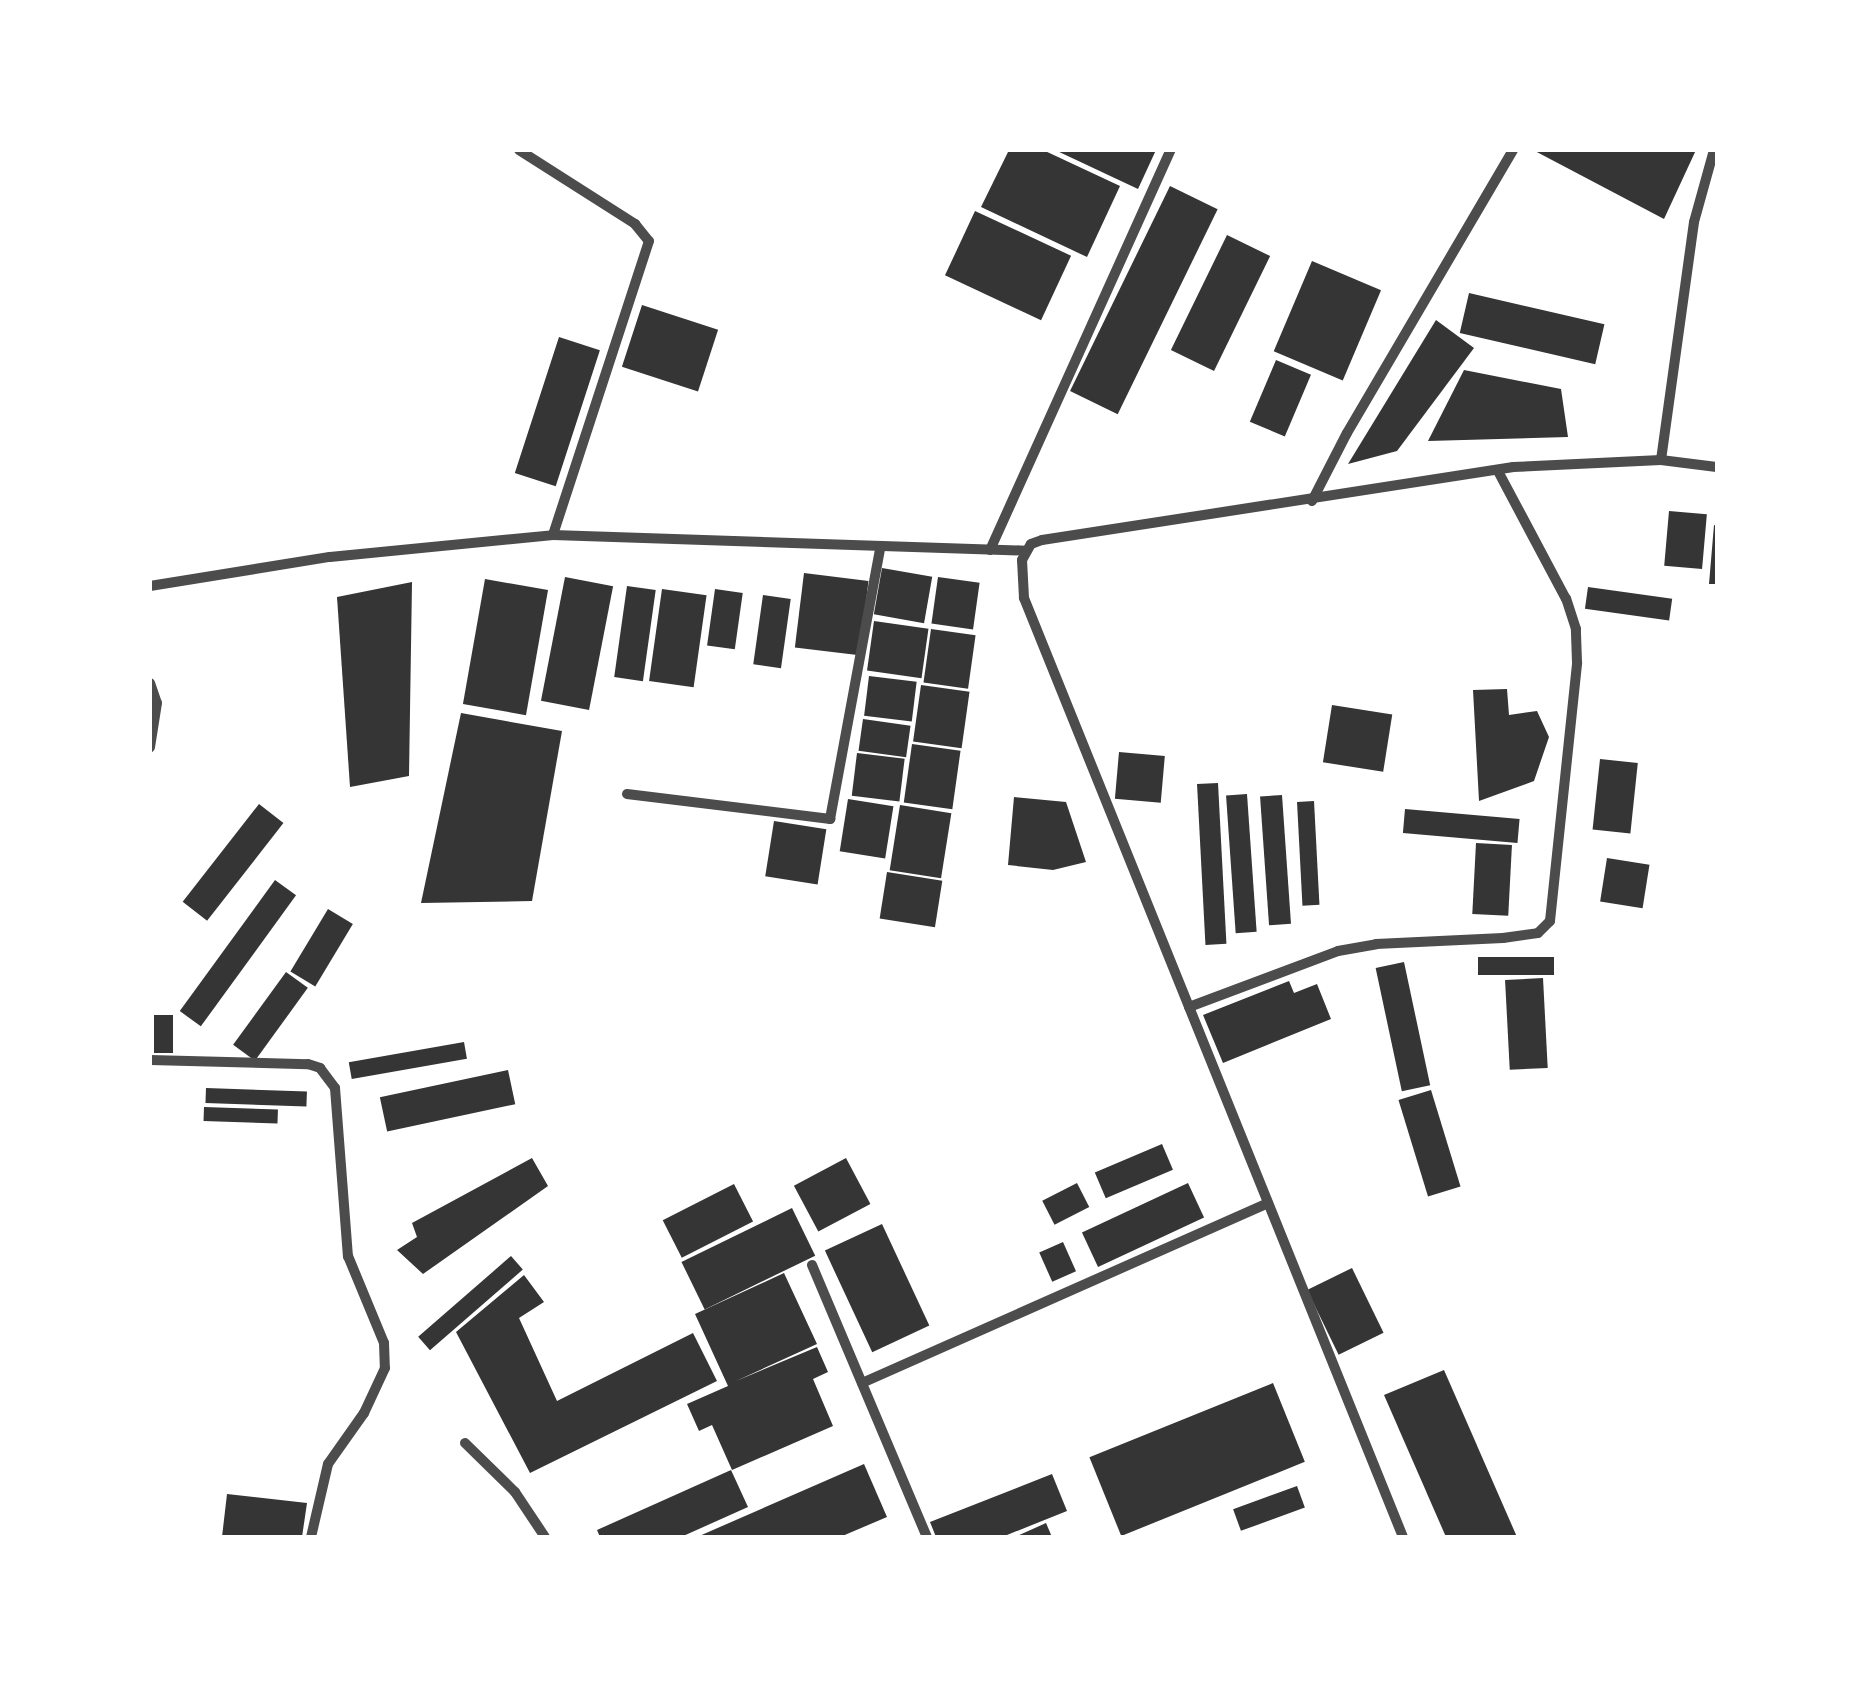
<!DOCTYPE html>
<html>
<head>
<meta charset="utf-8">
<style>
	body { margin:0 }
	#map { position:relative; width:1867px; height:1687px; overflow:hidden; background:#fff; font-family:Arial,sans-serif }
	div>[style] { position:absolute }
	[style*='--x'] { left:calc(var(--x)*1px); top:calc(var(--y)*1px); width:calc(var(--w)*1px); rotate:calc(var(--a)*1deg) }
	.building>* { inset:0; background:#353535; transform-origin:0 0 }
	.minor>* { height:10px; margin:-5px; padding:0 5px; transform-origin:5px; border-radius:5px; background:#4c4c4c }
	span { translate:-50% -50%; white-space:nowrap; text-align:center; line-height:1.15; -webkit-text-stroke:9px #fff; paint-order:stroke }
	.frame { position:absolute; inset:0; border:152px solid #fff; pointer-events:none }
</style>
</head>
<body>
<div id="map">
	<div class="building">
		<div style="clip-path:polygon(1009px 150px,1043px 150px,1120px 186px,1087px 257px,981px 207px)"></div>
		<div style="clip-path:polygon(1055px 150px,1156px 150px,1138px 189px)"></div>
		<div style="clip-path:polygon(1533px 150px,1696px 150px,1664px 219px)"></div>
		<div style="left:1170px;top:186px;width:53px;height:228px;rotate:26deg"></div>
		<div style="left:975px;top:211px;width:106px;height:71px;rotate:25deg"></div>
		<div style="left:1227px;top:235px;width:48px;height:128px;rotate:26deg"></div>
		<div style="left:1312px;top:261px;width:75px;height:98px;rotate:23deg"></div>
		<div style="left:1469px;top:293px;width:139px;height:41px;rotate:13deg"></div>
		<div style="left:642px;top:305px;width:80px;height:65px;rotate:18deg"></div>
		<div style="clip-path:polygon(1436px 320px,1474px 348px,1397px 451px,1348px 464px)"></div>
		<div style="left:559px;top:337px;width:43px;height:143px;rotate:18deg"></div>
		<div style="left:1276px;top:360px;width:38px;height:67px;rotate:23deg"></div>
		<div style="clip-path:polygon(1464px 370px,1561px 389px,1568px 437px,1428px 441px)"></div>
		<div style="left:1669px;top:511px;width:38px;height:55px;rotate:5deg"></div>
		<div style="clip-path:polygon(1714px 525px,1717px 526px,1717px 584px,1709px 584px)"></div>
		<div style="left:882px;top:568px;width:51px;height:47px;rotate:10deg"></div>
		<div style="left:804px;top:573px;width:65px;height:75px;rotate:7deg"></div>
		<div style="left:565px;top:577px;width:49px;height:126px;rotate:11deg"></div>
		<div style="left:938px;top:577px;width:42px;height:47px;rotate:8deg"></div>
		<div style="left:485px;top:579px;width:64px;height:127px;rotate:10deg"></div>
		<div style="clip-path:polygon(412px 582px,409px 776px,350px 787px,337px 597px)"></div>
		<div style="left:627px;top:586px;width:29px;height:92px;rotate:8deg"></div>
		<div style="left:1588px;top:587px;width:85px;height:22px;rotate:8deg"></div>
		<div style="left:662px;top:589px;width:45px;height:93px;rotate:8deg"></div>
		<div style="left:715px;top:589px;width:28px;height:57px;rotate:8deg"></div>
		<div style="left:763px;top:595px;width:28px;height:70px;rotate:8deg"></div>
		<div style="left:874px;top:621px;width:55px;height:50px;rotate:8deg"></div>
		<div style="left:931px;top:629px;width:45px;height:54px;rotate:8deg"></div>
		<div style="left:869px;top:676px;width:48px;height:40px;rotate:7deg"></div>
		<div style="left:921px;top:685px;width:49px;height:57px;rotate:8deg"></div>
		<div style="clip-path:polygon(1507px 689px,1509px 715px,1537px 711px,1549px 737px,1534px 781px,1479px 801px,1473px 690px)"></div>
		<div style="left:1332px;top:705px;width:61px;height:58px;rotate:9deg"></div>
		<div style="clip-path:polygon(461px 713px,562px 731px,532px 901px,421px 903px)"></div>
		<div style="left:863px;top:719px;width:48px;height:32px;rotate:8deg"></div>
		<div style="left:912px;top:744px;width:49px;height:59px;rotate:8deg"></div>
		<div style="left:1119px;top:752px;width:46px;height:47px;rotate:5deg"></div>
		<div style="left:857px;top:753px;width:48px;height:43px;rotate:7deg"></div>
		<div style="left:1600px;top:759px;width:38px;height:71px;rotate:6deg"></div>
		<div style="left:1218px;top:783px;width:161px;height:21px;rotate:87deg"></div>
		<div style="left:1247px;top:794px;width:138px;height:21px;rotate:86deg"></div>
		<div style="left:1282px;top:795px;width:129px;height:22px;rotate:86deg"></div>
		<div style="clip-path:polygon(1014px 797px,1066px 802px,1086px 862px,1053px 870px,1008px 865px)"></div>
		<div style="left:848px;top:799px;width:46px;height:53px;rotate:9deg"></div>
		<div style="left:1314px;top:801px;width:104px;height:17px;rotate:87deg"></div>
		<div style="left:259px;top:804px;width:31px;height:124px;rotate:38deg"></div>
		<div style="left:900px;top:805px;width:52px;height:66px;rotate:9deg"></div>
		<div style="left:1405px;top:809px;width:115px;height:24px;rotate:5deg"></div>
		<div style="left:774px;top:821px;width:53px;height:56px;rotate:9deg"></div>
		<div style="left:1476px;top:843px;width:36px;height:71px;rotate:3deg"></div>
		<div style="left:1607px;top:858px;width:43px;height:44px;rotate:9deg"></div>
		<div style="left:887px;top:872px;width:56px;height:47px;rotate:9deg"></div>
		<div style="left:275px;top:880px;width:26px;height:162px;rotate:36deg"></div>
		<div style="left:328px;top:909px;width:29px;height:73px;rotate:31deg"></div>
		<div style="left:1554px;top:957px;width:18px;height:76px;rotate:90deg"></div>
		<div style="left:1404px;top:962px;width:126px;height:29px;rotate:78deg"></div>
		<div style="left:286px;top:972px;width:27px;height:90px;rotate:36deg"></div>
		<div style="left:1543px;top:978px;width:90px;height:38px;rotate:87deg"></div>
		<div style="clip-path:polygon(1289px 981px,1294px 993px,1317px 984px,1331px 1019px,1223px 1063px,1203px 1015px)"></div>
		<div style="left:154px;top:1015px;width:19px;height:38px"></div>
		<div style="left:464px;top:1042px;width:17px;height:117px;rotate:80deg"></div>
		<div style="left:508px;top:1070px;width:35px;height:131px;rotate:78deg"></div>
		<div style="left:206px;top:1088px;width:101px;height:15px;rotate:2deg"></div>
		<div style="left:1431px;top:1090px;width:101px;height:34px;rotate:73deg"></div>
		<div style="left:204px;top:1107px;width:74px;height:14px;rotate:2deg"></div>
		<div style="left:1162px;top:1144px;width:28px;height:73px;rotate:67deg"></div>
		<div style="clip-path:polygon(532px 1158px,548px 1186px,423px 1274px,397px 1250px,417px 1237px,412px 1223px)"></div>
		<div style="left:846px;top:1158px;width:52px;height:59px;rotate:62deg"></div>
		<div style="left:1077px;top:1183px;width:27px;height:39px;rotate:63deg"></div>
		<div style="left:1188px;top:1183px;width:38px;height:117px;rotate:65deg"></div>
		<div style="left:734px;top:1184px;width:42px;height:80px;rotate:63deg"></div>
		<div style="left:792px;top:1208px;width:53px;height:123px;rotate:64deg"></div>
		<div style="left:882px;top:1224px;width:112px;height:63px;rotate:65deg"></div>
		<div style="left:1063px;top:1242px;width:32px;height:26px;rotate:66deg"></div>
		<div style="left:511px;top:1256px;width:18px;height:123px;rotate:49deg"></div>
		<div style="left:1352px;top:1268px;width:72px;height:50px;rotate:64deg"></div>
		<div style="clip-path:polygon(784px 1273px,817px 1344px,736px 1381px,817px 1347px,828px 1372px,813px 1379px,833px 1426px,732px 1470px,712px 1425px,699px 1431px,687px 1404px,728px 1386px,695px 1314px)"></div>
		<div style="clip-path:polygon(524px 1275px,544px 1302px,519px 1318px,557px 1401px,693px 1333px,717px 1381px,530px 1473px,456px 1332px)"></div>
		<div style="clip-path:polygon(1444px 1370px,1517px 1537px,1446px 1537px,1384px 1395px)"></div>
		<div style="left:1273px;top:1383px;width:85px;height:198px;rotate:68deg"></div>
		<div style="clip-path:polygon(864px 1464px,887px 1517px,840px 1537px,697px 1537px)"></div>
		<div style="clip-path:polygon(731px 1470px,748px 1507px,681px 1537px,600px 1537px,597px 1530px)"></div>
		<div style="clip-path:polygon(1052px 1474px,1067px 1511px,1002px 1537px,936px 1537px,930px 1522px)"></div>
		<div style="left:1297px;top:1486px;width:23px;height:68px;rotate:70deg"></div>
		<div style="clip-path:polygon(227px 1494px,307px 1503px,302px 1537px,222px 1537px)"></div>
		<div style="clip-path:polygon(1046px 1523px,1052px 1537px,1015px 1537px)"></div>
	</div>
	<div class="minor">
		<div style="--x:519;--y:150;--w:138;--a:32.5"></div>
		<div style="--x:635;--y:224;--w:22;--a:51"></div>
		<div style="--x:649;--y:241;--w:309;--a:108.1"></div>
		<div style="--x:1661;--y:460;--w:240;--a:-82.1"></div>
		<div style="--x:1694;--y:222;--w:75;--a:-74.5"></div>
		<div style="--x:1312;--y:501;--w:76;--a:-62.8"></div>
		<div style="--x:1347;--y:433;--w:328;--a:-59.6"></div>
		<div style="--x:990;--y:550;--w:439;--a:-65.7"></div>
		<div style="--x:150;--y:586;--w:182;--a:-9.2"></div>
		<div style="--x:330;--y:557;--w:224;--a:-5.6"></div>
		<div style="--x:553;--y:535;--w:473;--a:1.9"></div>
		<div style="--x:150;--y:683;--w:21;--a:71"></div>
		<div style="--x:157;--y:703;--w:45;--a:99"></div>
		<div style="--x:627;--y:794;--w:205;--a:7"></div>
		<div style="--x:830;--y:819;--w:275;--a:-79.5"></div>
		<div style="--x:1189;--y:1007;--w:159;--a:-20.6"></div>
		<div style="--x:1338;--y:951;--w:39;--a:-10"></div>
		<div style="--x:1376;--y:944;--w:127;--a:-2.7"></div>
		<div style="--x:1503;--y:938;--w:35;--a:-8"></div>
		<div style="--x:1538;--y:933;--w:17;--a:-45"></div>
		<div style="--x:1550;--y:921;--w:260;--a:-84"></div>
		<div style="--x:1577;--y:662;--w:33;--a:-92"></div>
		<div style="--x:1576;--y:629;--w:32;--a:-108"></div>
		<div style="--x:1566;--y:599;--w:145;--a:-118"></div>
		<div style="--x:150;--y:1060;--w:158;--a:1.5"></div>
		<div style="--x:308;--y:1064;--w:13;--a:18"></div>
		<div style="--x:320;--y:1068;--w:25;--a:53"></div>
		<div style="--x:335;--y:1088;--w:169;--a:85.6"></div>
		<div style="--x:348;--y:1256;--w:94;--a:67.5"></div>
		<div style="--x:384;--y:1343;--w:25;--a:88"></div>
		<div style="--x:385;--y:1368;--w:50;--a:115"></div>
		<div style="--x:364;--y:1413;--w:62;--a:125.2"></div>
		<div style="--x:328;--y:1464;--w:75;--a:103.1"></div>
		<div style="--x:812;--y:1265;--w:295;--a:67.1"></div>
		<div style="--x:862;--y:1383;--w:444;--a:-23.9"></div>
		<div style="--x:465;--y:1443;--w:70;--a:44.4"></div>
		<div style="--x:515;--y:1492;--w:54;--a:56.3"></div>
		<div style="--x:1403;--y:1537;--w:1013;--a:-111.98"></div>
		<div style="--x:1024;--y:598;--w:38;--a:-93"></div>
		<div style="--x:1022;--y:560;--w:18;--a:-61"></div>
		<div style="--x:1031;--y:544;--w:12;--a:-20"></div>
		<div style="--x:1042;--y:540;--w:477;--a:-8.8"></div>
		<div style="--x:1513;--y:467;--w:148;--a:-2.7"></div>
		<div style="--x:1661;--y:460;--w:56;--a:7.1"></div>
	</div>
	<div class="frame"></div>
</div>
</body>
</html>
